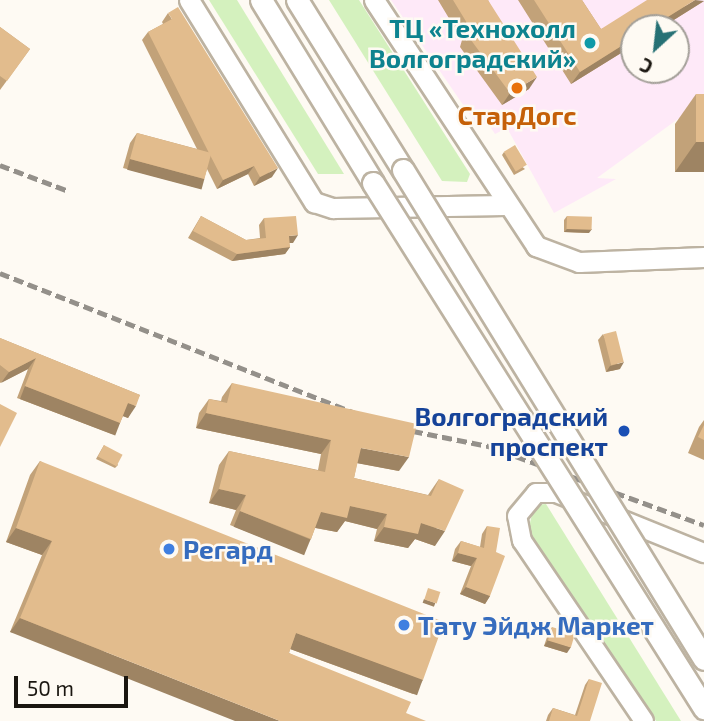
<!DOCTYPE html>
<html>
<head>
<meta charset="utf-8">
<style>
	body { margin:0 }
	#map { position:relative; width:704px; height:721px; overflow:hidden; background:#fefaf3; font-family:"Exo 2",sans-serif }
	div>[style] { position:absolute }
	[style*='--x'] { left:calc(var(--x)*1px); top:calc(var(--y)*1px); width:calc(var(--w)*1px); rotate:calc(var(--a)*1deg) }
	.commercial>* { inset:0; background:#fee9f8 }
	.green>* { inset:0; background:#d4f1be }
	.roads { filter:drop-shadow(2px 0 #bdb3a2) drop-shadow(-2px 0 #bdb3a2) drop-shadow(0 2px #bdb3a2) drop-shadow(0 -2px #bdb3a2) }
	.tertiary>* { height:18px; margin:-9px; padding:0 9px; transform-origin:9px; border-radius:9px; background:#fff }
	.secondary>* { height:19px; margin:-9.5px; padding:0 9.5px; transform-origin:9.5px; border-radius:9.5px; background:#fff }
	.primary>* { height:21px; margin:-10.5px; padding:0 10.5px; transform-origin:10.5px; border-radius:10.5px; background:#fff }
	.rail>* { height:4.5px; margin-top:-2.25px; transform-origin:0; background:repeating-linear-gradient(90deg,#94908a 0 10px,transparent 0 15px) }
	.bridges { filter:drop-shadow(2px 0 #bdb3a2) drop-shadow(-2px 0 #bdb3a2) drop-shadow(0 2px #bdb3a2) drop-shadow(0 -2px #bdb3a2) }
	.primary-bridge>* { height:21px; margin:-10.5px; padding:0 10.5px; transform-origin:10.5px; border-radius:10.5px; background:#fff }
	.wall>* { inset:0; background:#c2a279 }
	.shaded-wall>* { inset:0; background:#9e8463; transform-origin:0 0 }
	.building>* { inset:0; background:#e2bc8d; transform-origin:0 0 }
	.dots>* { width:19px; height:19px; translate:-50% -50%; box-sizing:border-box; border:4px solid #fefaf3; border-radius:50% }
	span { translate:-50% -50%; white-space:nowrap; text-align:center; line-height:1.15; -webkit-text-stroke:5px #fefaf3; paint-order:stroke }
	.culture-label { font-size:26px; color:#0d838f; font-weight:700 }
	.right { translate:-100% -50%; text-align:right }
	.food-label { font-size:26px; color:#c56008; font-weight:700 }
	.transit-label { font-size:26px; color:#164399; font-weight:700 }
	.shop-label { font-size:26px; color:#366cbe; font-weight:700 }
	.left { translate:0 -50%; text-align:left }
	.north { position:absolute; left:620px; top:14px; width:70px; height:70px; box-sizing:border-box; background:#fefaf3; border:2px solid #a39f98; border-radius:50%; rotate:207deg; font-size:19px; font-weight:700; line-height:28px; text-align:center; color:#1a1610 }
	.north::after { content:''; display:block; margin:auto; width:24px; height:32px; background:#267175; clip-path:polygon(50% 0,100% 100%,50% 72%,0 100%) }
	.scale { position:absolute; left:14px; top:676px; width:114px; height:32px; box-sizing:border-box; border:4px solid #1a1610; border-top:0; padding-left:9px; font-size:21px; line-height:24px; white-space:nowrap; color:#1a1610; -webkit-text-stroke:5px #fefaf3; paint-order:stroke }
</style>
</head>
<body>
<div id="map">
	<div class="commercial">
		<div style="clip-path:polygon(evenodd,391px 0,704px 0,704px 100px,597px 178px,616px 179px,554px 213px,507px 128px,495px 134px,487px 122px,479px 128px,391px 0,634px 28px,676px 28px,676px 70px,634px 70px,634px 28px)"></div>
	</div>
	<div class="green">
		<div style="clip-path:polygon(209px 0,237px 0,344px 174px,318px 174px)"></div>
		<div style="clip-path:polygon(329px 0,359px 0,470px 174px,467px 182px,442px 181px)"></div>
		<div style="clip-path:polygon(546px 504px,681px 721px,656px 721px,528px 532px,534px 505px)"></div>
	</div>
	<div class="roads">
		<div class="tertiary">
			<div style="--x:644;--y:721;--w:217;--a:-124.1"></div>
			<div style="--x:522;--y:541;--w:25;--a:-101"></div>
			<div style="--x:517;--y:516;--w:30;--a:-50"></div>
			<div style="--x:536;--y:493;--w:20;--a:0"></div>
			<div style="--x:556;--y:493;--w:160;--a:22.1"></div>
		</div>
		<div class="secondary">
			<div style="--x:189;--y:0;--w:238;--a:58.3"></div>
			<div style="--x:314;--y:202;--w:20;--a:18"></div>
			<div style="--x:333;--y:208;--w:172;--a:-1"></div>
			<div style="--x:374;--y:0;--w:295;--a:56.6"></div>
			<div style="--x:536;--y:246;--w:46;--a:20.4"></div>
			<div style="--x:579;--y:262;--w:125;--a:-2.3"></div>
		</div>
		<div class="primary">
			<div style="--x:261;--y:0;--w:215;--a:58.5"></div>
			<div style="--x:297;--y:0;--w:200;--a:58.1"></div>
		</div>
	</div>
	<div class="rail">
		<div style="--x:0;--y:165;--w:71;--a:20.7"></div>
		<div style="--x:0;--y:273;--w:382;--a:21.5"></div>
		<div style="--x:398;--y:428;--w:92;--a:11.3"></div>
		<div style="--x:488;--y:446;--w:230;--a:20.1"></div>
	</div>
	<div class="bridges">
		<div class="primary-bridge">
			<div style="--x:403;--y:170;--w:574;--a:58.39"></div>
			<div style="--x:373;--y:183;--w:621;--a:57.77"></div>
		</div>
	</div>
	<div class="wall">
		<div style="clip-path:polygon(438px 0,488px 0,529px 89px,502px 105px,460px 47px,462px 40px)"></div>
		<div style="clip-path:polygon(518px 0,582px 0,601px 29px,704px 1px,661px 28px,634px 28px,634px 45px,571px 84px)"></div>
		<div style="clip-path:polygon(168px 13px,272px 177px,254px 186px,248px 174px,217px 189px,207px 169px,204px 179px,198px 188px,123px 168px,130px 143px,137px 133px,197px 149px,142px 40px,148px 32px,163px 24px,162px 22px)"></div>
		<div style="clip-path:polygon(0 27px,30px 49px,0 90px)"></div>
		<div style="clip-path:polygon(696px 94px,704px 172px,675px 172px,675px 124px)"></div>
		<div style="clip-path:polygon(504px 152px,525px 169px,514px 175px,502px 155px)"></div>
		<div style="clip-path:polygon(201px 216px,246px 240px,260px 238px,259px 225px,264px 218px,293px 243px,289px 243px,290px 247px,285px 254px,232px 261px,188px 238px)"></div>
		<div style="clip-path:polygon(567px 216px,589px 233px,564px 232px,564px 220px)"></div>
		<div style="clip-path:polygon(603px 334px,620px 369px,606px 372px,598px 340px)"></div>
		<div style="clip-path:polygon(0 338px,140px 395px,128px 418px,123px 416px,120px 423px,112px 434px,17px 398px,28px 369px,0 383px)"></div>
		<div style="clip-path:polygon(232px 383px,399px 471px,357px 463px,354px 478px,428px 495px,439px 479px,435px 546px,415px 539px,408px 548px,374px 541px,377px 529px,345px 521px,337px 532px,315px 528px,311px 539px,301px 553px,230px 525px,236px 510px,209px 503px,219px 465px,229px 451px,318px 470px,321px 454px,196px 428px,199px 413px,209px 399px,221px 401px,222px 397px)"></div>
		<div style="clip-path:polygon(704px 420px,704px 460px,688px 453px,699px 427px)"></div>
		<div style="clip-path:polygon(104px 445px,118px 465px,115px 468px,96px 459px)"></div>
		<div style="clip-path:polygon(40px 461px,423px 680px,413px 694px,290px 649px,289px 653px,406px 713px,10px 632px,42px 555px,6px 542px,30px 475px)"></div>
		<div style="clip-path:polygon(487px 526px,490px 596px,485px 604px,460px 594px,471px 566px,452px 561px,455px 549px,461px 541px,480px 547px,482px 534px)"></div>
		<div style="clip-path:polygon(552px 627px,567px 653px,544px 646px,548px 634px)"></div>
		<div style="clip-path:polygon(589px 679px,590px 721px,546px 721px,548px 715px,553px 708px,575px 715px,585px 685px)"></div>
	</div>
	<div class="shaded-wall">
		<div style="clip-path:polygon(695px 0,704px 1px,661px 28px,650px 28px)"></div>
		<div style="clip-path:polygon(634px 38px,634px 45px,571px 84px,580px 72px)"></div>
		<div style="clip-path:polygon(537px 77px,529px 89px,502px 105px,510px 93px)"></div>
		<div style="clip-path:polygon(696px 142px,704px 142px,704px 172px,675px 172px)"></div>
		<div style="left:130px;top:159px;width:77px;height:11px;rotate:15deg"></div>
		<div style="clip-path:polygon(254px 166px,248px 174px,217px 189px,223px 180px)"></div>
		<div style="clip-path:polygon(278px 168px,272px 177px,254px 186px,260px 177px)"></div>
		<div style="clip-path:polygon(567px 229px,592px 229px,589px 233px,564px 232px)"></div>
		<div style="clip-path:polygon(298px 235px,293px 243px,284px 243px,289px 236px)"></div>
		<div style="clip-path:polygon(290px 247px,285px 254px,232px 261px,237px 254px)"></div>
		<div style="clip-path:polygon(36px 358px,28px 369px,1px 383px,9px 372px)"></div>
		<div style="clip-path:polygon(624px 362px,620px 369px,606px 372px,610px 366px)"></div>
		<div style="left:25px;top:386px;width:102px;height:14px;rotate:21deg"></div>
		<div style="clip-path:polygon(128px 403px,136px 406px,128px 418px,120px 415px)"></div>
		<div style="clip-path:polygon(206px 413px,331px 440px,321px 454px,196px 428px)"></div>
		<div style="clip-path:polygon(361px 448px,409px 457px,399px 471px,351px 462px)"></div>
		<div style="clip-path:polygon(219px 489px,246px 495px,236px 510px,209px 503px)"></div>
		<div style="clip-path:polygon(350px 506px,387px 514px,377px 529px,345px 521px,337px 532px,311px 527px,321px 512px)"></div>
		<div style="left:240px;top:511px;width:76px;height:17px;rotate:22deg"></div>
		<div style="clip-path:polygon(421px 523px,445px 531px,435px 546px,415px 539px,408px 548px,374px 541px,384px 527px)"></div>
		<div style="clip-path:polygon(16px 528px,52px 541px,42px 555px,6px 542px)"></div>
		<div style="clip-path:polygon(458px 553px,477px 558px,471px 566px,452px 561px)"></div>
		<div style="clip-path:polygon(466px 587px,490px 596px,485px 604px,460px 594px)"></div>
		<div style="left:424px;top:599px;width:12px;height:4px;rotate:20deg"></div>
		<div style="clip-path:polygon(20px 618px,280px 721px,235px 721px,10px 632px)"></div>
		<div style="left:296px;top:633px;width:135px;height:17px;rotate:20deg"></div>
		<div style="clip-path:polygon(548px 640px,571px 647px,567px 653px,544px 646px)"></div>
	</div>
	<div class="building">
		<div style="clip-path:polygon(453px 0,488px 0,537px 77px,510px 93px,468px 36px,470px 28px)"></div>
		<div style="clip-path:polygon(534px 0,582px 0,601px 29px,647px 0,695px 0,650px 28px,634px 28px,634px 38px,580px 72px)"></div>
		<div style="clip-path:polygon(178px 7px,278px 168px,260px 177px,254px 166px,223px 180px,210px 155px,211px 153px,209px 153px,148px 32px,172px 19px,168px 13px)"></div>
		<div style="clip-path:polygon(0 27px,30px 49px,7px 81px,0 76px)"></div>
		<div style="left:696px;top:94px;width:8px;height:48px"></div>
		<div style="left:137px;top:133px;width:77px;height:27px;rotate:15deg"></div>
		<div style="left:515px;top:145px;width:23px;height:13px;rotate:59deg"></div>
		<div style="clip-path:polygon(201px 216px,246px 240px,266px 238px,264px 218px,296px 216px,298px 235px,289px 236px,290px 247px,237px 254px,193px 231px)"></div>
		<div style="left:567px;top:216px;width:25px;height:13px;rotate:2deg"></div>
		<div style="left:616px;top:331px;width:32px;height:13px;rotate:76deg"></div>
		<div style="clip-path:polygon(0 338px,140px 395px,136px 406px,128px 403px,120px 423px,25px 386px,36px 358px,9px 372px,0 365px)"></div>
		<div style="clip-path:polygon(232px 383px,417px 424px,409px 457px,361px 448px,354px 478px,431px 496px,439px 479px,464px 490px,445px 531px,421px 523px,418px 534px,384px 527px,387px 514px,350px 506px,347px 518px,321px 512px,311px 539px,240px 511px,246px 495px,219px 489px,229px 451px,325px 472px,331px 440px,206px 413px,209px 399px,227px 403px)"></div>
		<div style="clip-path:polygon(0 404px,17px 413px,0 447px)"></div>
		<div style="clip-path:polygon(704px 425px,704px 440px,698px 437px)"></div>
		<div style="left:104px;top:445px;width:21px;height:13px;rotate:28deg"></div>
		<div style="clip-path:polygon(40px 461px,444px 622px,423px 680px,296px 633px,289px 653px,411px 702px,406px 713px,426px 721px,280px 721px,20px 618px,52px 541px,16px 528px)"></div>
		<div style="clip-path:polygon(487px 526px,500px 528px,496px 552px,505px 556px,490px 596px,466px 587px,477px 558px,458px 553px,461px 541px,484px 548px)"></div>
		<div style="left:428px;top:588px;width:13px;height:12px;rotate:18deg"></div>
		<div style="left:552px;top:627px;width:24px;height:14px;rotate:17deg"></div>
		<div style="clip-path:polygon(589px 679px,602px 683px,590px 721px,549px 721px,553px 708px,577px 716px)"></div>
	</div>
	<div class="dots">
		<div style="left:590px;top:43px;background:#0f9aa8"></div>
		<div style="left:517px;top:88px;background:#e8710a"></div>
		<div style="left:624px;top:431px;background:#1a4fb4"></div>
		<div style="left:169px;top:549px;background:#3f7fe0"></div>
		<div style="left:404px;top:625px;background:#3f7fe0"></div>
	</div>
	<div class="culture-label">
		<span class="right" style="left:576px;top:43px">ТЦ «Технохолл<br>Волгоградский»</span>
	</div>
	<div class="food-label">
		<span style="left:517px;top:115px">СтарДогс</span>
	</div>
	<div class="transit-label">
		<span class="right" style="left:608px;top:431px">Волгоградский<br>проспект</span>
	</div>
	<div class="shop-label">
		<span class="left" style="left:183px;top:549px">Регард</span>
		<span class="left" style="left:418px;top:625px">Тату Эйдж Маркет</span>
	</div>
	<div class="north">С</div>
	<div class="scale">50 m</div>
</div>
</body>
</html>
